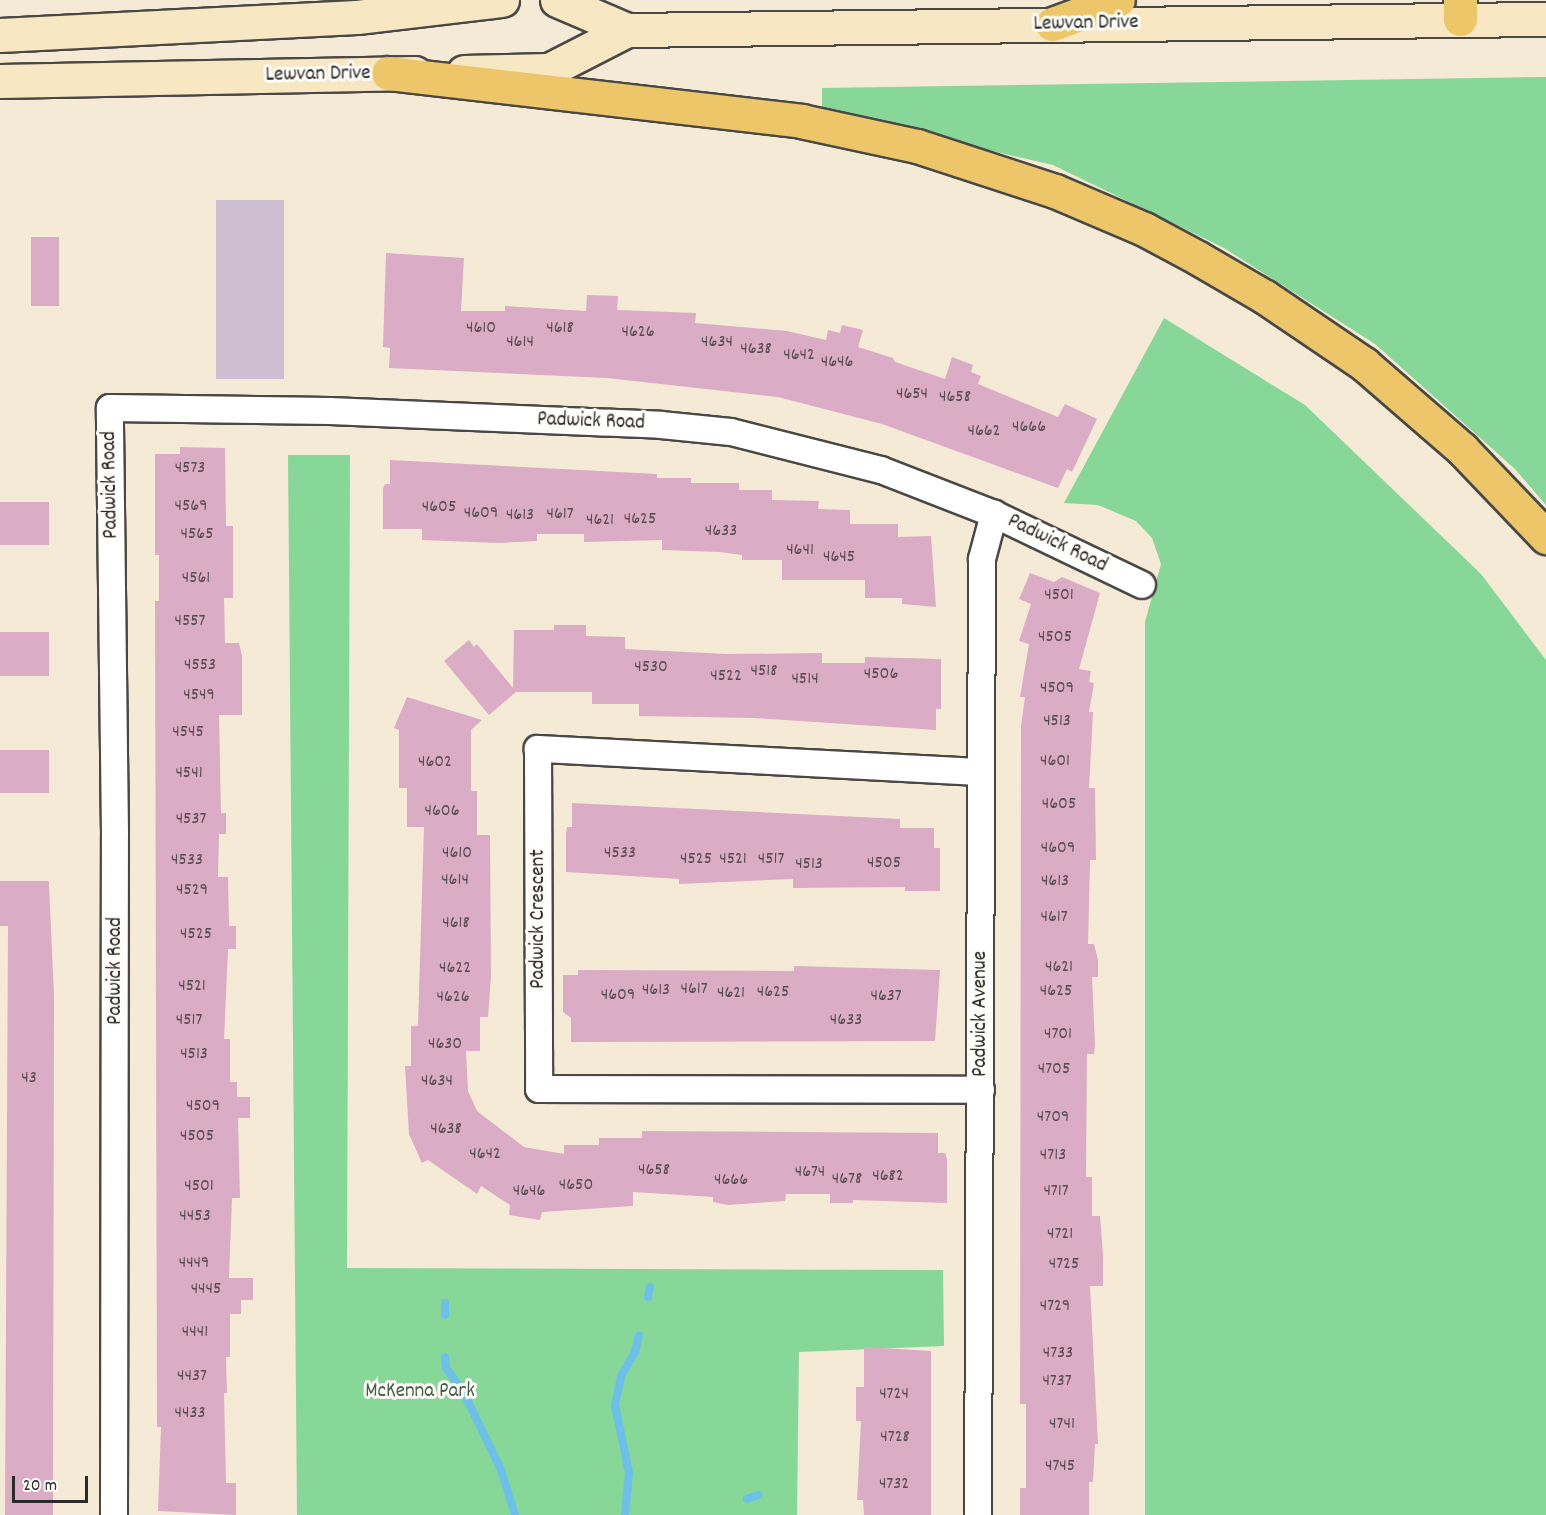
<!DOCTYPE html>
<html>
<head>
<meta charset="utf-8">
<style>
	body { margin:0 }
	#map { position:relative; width:1546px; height:1515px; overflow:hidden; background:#f5ead6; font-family:Dekko,sans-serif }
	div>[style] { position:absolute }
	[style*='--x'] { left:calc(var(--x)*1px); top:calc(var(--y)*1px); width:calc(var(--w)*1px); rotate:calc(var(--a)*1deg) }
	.industrial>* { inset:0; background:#cebed2; transform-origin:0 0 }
	.green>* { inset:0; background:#86d798 }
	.stream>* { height:8px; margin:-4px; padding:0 4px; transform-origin:4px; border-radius:4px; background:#6cc0e9 }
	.building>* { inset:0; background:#dbacc6; transform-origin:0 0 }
	.roads { filter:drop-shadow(2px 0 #494845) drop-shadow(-2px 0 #494845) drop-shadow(0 2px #494845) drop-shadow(0 -2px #494845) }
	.street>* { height:26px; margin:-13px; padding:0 13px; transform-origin:13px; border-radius:13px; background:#fff }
	.secondary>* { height:33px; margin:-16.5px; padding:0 16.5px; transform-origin:16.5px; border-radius:16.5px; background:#f7e8c3 }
	.highway>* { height:33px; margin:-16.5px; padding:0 16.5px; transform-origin:16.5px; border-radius:16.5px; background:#ecc669 }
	span { translate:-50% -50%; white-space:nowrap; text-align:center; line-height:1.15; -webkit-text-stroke:6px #fdfcf7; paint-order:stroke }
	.number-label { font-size:18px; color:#574b52 }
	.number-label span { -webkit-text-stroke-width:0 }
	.street-label { font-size:21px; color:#2b2b2b }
	.park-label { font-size:21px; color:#465f4c }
	.scale { position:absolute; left:12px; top:1476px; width:76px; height:27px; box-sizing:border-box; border:3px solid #2b2b2b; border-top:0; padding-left:8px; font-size:18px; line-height:21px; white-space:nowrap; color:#2b2b2b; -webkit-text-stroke:4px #fdfcf7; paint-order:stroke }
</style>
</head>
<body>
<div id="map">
	<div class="industrial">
		<div style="left:216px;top:200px;width:68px;height:179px"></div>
	</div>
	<div class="green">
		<div style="clip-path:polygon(1546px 77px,1546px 505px,1515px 469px,1375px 344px,1224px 248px,1053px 165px,822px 112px,822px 88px)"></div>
		<div style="clip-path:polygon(1164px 318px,1305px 405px,1481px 574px,1546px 660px,1546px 1515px,1145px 1515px,1145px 622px,1161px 564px,1152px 538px,1136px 521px,1098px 505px,1064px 503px)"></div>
		<div style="clip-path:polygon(288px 455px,350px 455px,347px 1268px,943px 1270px,944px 1346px,799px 1352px,797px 1515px,297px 1515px)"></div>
	</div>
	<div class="stream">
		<div style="--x:648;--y:1297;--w:10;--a:-79"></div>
		<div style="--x:445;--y:1303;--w:12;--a:90"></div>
		<div style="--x:445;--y:1357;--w:11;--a:85"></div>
		<div style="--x:446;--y:1368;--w:31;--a:54"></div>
		<div style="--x:464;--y:1393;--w:85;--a:64.3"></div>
		<div style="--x:501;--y:1470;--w:47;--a:72.7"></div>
		<div style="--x:747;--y:1499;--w:12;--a:-20"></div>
		<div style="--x:625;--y:1515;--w:42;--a:-84.6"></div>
		<div style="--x:629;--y:1473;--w:69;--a:-101.6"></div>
		<div style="--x:615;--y:1405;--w:30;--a:-78"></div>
		<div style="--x:621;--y:1376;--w:28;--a:-60"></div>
		<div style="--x:635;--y:1352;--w:17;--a:-77"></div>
	</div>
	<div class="building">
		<div style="left:31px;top:237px;width:28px;height:69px"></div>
		<div style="clip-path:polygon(386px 253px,464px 258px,461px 311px,505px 311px,505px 306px,586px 311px,587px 295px,618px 296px,617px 310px,696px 313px,695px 323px,787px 331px,826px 340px,828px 330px,840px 333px,842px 325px,863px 330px,858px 347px,893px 358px,895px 362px,945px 379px,952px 357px,973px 365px,971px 372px,981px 376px,978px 384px,1058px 417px,1065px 404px,1097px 419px,1072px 472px,1067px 469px,1058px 488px,882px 424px,778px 397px,607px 378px,389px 368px,390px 348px,383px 347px)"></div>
		<div style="clip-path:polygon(180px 447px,225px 448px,226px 526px,233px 526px,233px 598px,224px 598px,225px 643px,239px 643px,242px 656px,242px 715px,219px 715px,221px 813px,226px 813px,226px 834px,219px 834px,218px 877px,228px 877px,229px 926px,236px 926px,236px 949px,228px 949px,224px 1039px,230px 1039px,230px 1082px,237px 1082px,237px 1097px,250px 1097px,250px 1118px,238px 1118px,240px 1198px,232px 1198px,229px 1278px,253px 1278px,253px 1300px,241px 1300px,241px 1314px,230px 1314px,230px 1357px,226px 1357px,227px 1393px,224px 1393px,226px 1483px,236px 1483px,236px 1515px,158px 1511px,161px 1427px,157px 1427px,155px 601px,159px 601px,159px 555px,155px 555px,155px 454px,180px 454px)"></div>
		<div style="clip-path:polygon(390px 460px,657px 474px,657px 478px,691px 478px,691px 483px,739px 483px,739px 490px,772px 490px,772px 500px,819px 501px,818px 509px,850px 510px,850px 524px,898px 524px,898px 537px,931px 536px,936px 607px,902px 604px,902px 598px,865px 598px,865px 580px,782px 580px,782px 560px,742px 560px,742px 555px,719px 552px,662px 550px,662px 540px,584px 542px,584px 534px,537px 534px,537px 541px,498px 543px,422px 540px,422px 529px,383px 529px,383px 489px,385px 484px,390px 484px)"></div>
		<div style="left:0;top:502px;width:49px;height:43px"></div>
		<div style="clip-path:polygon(1030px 573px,1054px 582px,1062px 577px,1100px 593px,1079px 669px,1091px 671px,1089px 682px,1094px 683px,1089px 712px,1093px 712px,1089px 788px,1095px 788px,1096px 860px,1090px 860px,1088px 944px,1094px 944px,1098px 960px,1098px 977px,1092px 977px,1095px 1043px,1094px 1054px,1087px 1054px,1086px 1177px,1092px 1177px,1092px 1216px,1100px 1216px,1103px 1255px,1103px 1286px,1090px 1286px,1098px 1444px,1095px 1444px,1093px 1482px,1089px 1482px,1089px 1515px,1020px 1515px,1020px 1488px,1026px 1488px,1026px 1404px,1020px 1404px,1021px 726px,1025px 697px,1020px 697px,1029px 644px,1019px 641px,1031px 604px,1019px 599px)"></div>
		<div style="clip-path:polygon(554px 625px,586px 625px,586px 636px,625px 637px,625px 649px,727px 654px,822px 653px,822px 663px,865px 663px,865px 657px,941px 659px,941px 709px,936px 709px,936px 730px,754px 718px,639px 716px,639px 704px,592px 704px,592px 692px,516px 692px,489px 715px,444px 661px,469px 640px,474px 647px,477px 644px,513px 688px,514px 630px,554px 630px)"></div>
		<div style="left:0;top:632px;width:49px;height:44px"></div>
		<div style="clip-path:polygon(407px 697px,482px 720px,471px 730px,471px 791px,477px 791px,477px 835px,490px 835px,491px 976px,488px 1017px,480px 1017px,480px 1051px,466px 1051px,468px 1091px,477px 1111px,524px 1147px,564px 1154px,564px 1145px,599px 1145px,599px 1138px,642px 1138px,642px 1131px,938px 1133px,938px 1153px,945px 1153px,947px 1159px,947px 1203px,853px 1200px,853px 1203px,830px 1203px,830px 1194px,786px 1194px,785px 1201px,728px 1205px,713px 1202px,713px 1197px,633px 1192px,633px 1206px,542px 1212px,540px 1220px,509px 1215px,510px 1205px,481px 1186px,477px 1194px,428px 1160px,422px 1163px,409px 1134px,405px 1066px,411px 1066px,411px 1026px,418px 1026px,424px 827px,407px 827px,407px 788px,399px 788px,399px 730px,394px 728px)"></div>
		<div style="left:0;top:750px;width:49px;height:43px"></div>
		<div style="clip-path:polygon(572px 803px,900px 819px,900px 828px,934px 828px,934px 848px,940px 848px,940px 891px,905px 891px,905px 887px,793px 888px,793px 879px,679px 884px,679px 879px,566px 872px,566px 833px,567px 827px,572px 827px)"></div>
		<div style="clip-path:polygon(0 881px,49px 881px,49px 885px,54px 996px,53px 1515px,5px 1515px,8px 926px,0 926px)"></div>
		<div style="clip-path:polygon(794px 966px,940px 970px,935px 1041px,571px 1042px,571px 1018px,563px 1012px,563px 975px,578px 975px,578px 970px,794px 971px)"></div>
		<div style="clip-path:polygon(864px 1347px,931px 1351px,931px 1515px,864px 1515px,863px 1500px,857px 1500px,861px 1421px,856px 1421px,856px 1387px,864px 1387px)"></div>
	</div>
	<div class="roads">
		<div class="street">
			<div style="--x:980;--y:772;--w:443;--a:-177"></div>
			<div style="--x:538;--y:749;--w:340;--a:89.8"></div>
			<div style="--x:539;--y:1089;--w:442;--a:0.1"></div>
			<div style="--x:114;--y:1515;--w:681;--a:-89.92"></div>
			<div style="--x:115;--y:834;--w:426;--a:-90.7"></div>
			<div style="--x:110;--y:408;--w:220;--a:0.8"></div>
			<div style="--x:330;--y:411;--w:331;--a:2.4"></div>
			<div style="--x:661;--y:425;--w:70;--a:5.7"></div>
			<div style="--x:731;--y:432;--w:155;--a:14.2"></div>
			<div style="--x:881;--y:470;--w:121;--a:21.3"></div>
			<div style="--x:994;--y:514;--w:164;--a:25.6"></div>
			<div style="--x:978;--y:1515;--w:956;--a:-89.76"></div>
			<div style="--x:982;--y:559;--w:47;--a:-75.1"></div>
		</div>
		<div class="secondary">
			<div style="--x:557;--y:0;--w:76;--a:23.2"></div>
			<div style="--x:627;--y:30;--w:919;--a:-0.69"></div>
			<div style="--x:0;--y:35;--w:357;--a:-2.9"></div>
			<div style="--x:357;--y:17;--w:146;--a:-6.7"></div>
			<div style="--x:464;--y:72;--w:85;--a:-1.3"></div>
			<div style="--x:549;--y:70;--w:88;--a:-27.1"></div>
			<div style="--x:0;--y:81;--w:415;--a:-1.1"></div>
		</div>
		<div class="highway">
			<div style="--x:1460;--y:19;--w:19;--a:-90"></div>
			<div style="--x:1052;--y:24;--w:70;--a:-20"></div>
			<div style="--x:388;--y:73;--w:416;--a:6.6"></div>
			<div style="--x:801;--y:121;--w:119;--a:12.2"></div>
			<div style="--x:917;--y:146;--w:145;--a:18.1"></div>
			<div style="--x:1055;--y:191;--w:97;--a:23.1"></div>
			<div style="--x:1144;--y:229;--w:61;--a:28.2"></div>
			<div style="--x:1198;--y:258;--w:78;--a:30.2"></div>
			<div style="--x:1265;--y:297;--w:120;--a:34.1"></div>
			<div style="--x:1364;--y:364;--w:130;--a:40.9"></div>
			<div style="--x:1462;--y:449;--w:122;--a:46.3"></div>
		</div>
	</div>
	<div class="number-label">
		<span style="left:481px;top:329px">4610</span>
		<span style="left:560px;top:329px">4618</span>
		<span style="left:638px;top:333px">4626</span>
		<span style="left:520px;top:343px">4614</span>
		<span style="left:717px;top:343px">4634</span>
		<span style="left:756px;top:350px">4638</span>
		<span style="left:799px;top:356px">4642</span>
		<span style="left:837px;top:363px">4646</span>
		<span style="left:912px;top:395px">4654</span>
		<span style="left:955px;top:398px">4658</span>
		<span style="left:1029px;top:428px">4666</span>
		<span style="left:984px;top:432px">4662</span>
		<span style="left:190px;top:469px">4573</span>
		<span style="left:191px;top:507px">4569</span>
		<span style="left:439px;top:508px">4605</span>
		<span style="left:481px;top:514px">4609</span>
		<span style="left:560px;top:515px">4617</span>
		<span style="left:520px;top:516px">4613</span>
		<span style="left:640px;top:520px">4625</span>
		<span style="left:600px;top:521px">4621</span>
		<span style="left:721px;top:532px">4633</span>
		<span style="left:197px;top:535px">4565</span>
		<span style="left:800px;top:551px">4641</span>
		<span style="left:839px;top:558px">4645</span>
		<span style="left:196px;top:579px">4561</span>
		<span style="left:1059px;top:596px">4501</span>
		<span style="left:190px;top:622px">4557</span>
		<span style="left:1055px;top:638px">4505</span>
		<span style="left:200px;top:666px">4553</span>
		<span style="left:651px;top:668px">4530</span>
		<span style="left:764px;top:672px">4518</span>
		<span style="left:881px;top:675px">4506</span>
		<span style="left:726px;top:677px">4522</span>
		<span style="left:805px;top:680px">4514</span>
		<span style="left:1057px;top:689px">4509</span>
		<span style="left:199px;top:696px">4549</span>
		<span style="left:1057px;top:722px">4513</span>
		<span style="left:188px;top:733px">4545</span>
		<span style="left:1055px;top:762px">4601</span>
		<span style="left:435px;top:763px">4602</span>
		<span style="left:189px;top:774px">4541</span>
		<span style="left:1059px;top:805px">4605</span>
		<span style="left:442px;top:812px">4606</span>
		<span style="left:191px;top:820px">4537</span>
		<span style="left:1058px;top:849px">4609</span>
		<span style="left:457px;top:854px">4610</span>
		<span style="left:620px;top:854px">4533</span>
		<span style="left:696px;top:860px">4525</span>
		<span style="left:733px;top:860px">4521</span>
		<span style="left:771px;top:860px">4517</span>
		<span style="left:187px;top:861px">4533</span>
		<span style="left:884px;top:864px">4505</span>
		<span style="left:809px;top:865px">4513</span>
		<span style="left:455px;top:881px">4614</span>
		<span style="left:1055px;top:882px">4613</span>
		<span style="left:192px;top:891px">4529</span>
		<span style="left:1054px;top:918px">4617</span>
		<span style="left:456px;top:924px">4618</span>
		<span style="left:196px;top:935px">4525</span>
		<span style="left:1059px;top:968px">4621</span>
		<span style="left:455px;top:969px">4622</span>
		<span style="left:192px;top:987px">4521</span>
		<span style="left:694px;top:990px">4617</span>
		<span style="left:656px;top:991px">4613</span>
		<span style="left:1056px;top:992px">4625</span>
		<span style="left:773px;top:993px">4625</span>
		<span style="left:731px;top:994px">4621</span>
		<span style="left:618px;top:996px">4609</span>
		<span style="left:886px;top:997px">4637</span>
		<span style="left:453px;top:998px">4626</span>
		<span style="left:189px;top:1021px">4517</span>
		<span style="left:846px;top:1021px">4633</span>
		<span style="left:1058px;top:1035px">4701</span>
		<span style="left:445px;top:1045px">4630</span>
		<span style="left:194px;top:1055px">4513</span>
		<span style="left:1054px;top:1070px">4705</span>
		<span style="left:29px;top:1079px">43</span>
		<span style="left:437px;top:1082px">4634</span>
		<span style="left:203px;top:1107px">4509</span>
		<span style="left:1053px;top:1118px">4709</span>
		<span style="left:446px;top:1130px">4638</span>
		<span style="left:197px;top:1137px">4505</span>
		<span style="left:485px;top:1155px">4642</span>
		<span style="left:1053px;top:1156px">4713</span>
		<span style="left:654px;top:1171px">4658</span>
		<span style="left:810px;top:1173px">4674</span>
		<span style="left:888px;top:1177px">4682</span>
		<span style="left:847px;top:1180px">4678</span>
		<span style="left:731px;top:1181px">4666</span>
		<span style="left:576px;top:1186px">4650</span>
		<span style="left:199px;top:1187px">4501</span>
		<span style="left:529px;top:1192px">4646</span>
		<span style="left:1056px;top:1192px">4717</span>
		<span style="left:195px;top:1217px">4453</span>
		<span style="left:1060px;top:1235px">4721</span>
		<span style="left:194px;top:1264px">4449</span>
		<span style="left:1064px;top:1265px">4725</span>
		<span style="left:206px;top:1290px">4445</span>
		<span style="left:1055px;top:1307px">4729</span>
		<span style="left:195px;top:1333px">4441</span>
		<span style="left:1058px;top:1354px">4733</span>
		<span style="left:192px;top:1377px">4437</span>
		<span style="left:1057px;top:1382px">4737</span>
		<span style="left:894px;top:1395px">4724</span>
		<span style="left:190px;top:1414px">4433</span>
		<span style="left:1062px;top:1425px">4741</span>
		<span style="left:895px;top:1438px">4728</span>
		<span style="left:1060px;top:1467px">4745</span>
		<span style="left:894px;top:1485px">4732</span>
	</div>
	<div class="street-label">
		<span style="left:1086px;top:24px;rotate:-1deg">Lewvan Drive</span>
		<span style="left:318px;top:75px;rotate:-1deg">Lewvan Drive</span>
		<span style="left:591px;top:422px;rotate:2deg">Padwick Road</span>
		<span style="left:111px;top:485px;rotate:-91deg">Padwick Road</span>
		<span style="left:1057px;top:544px;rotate:26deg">Padwick Road</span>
		<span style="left:539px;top:919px;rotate:-90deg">Padwick Crescent</span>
		<span style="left:116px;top:971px;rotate:-90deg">Padwick Road</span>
		<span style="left:981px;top:1014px;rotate:-90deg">Padwick Avenue</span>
	</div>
	<div class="park-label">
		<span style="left:420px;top:1392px">McKenna Park</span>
	</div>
	<div class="scale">20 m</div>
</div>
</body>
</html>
